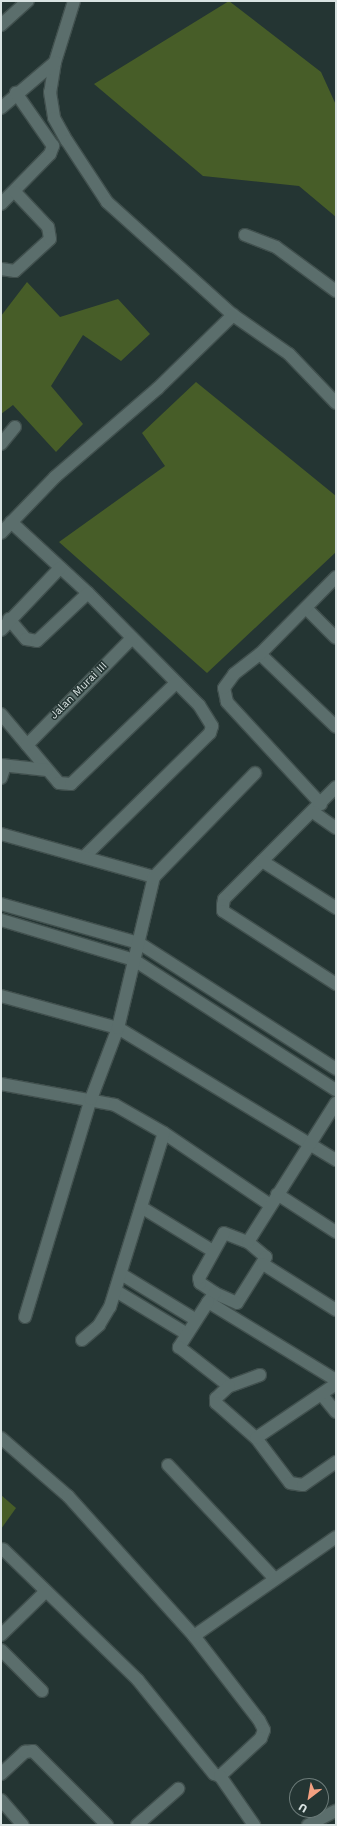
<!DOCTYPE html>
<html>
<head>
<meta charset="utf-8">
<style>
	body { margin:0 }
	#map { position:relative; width:337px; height:1826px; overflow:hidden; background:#243533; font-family:"Work Sans",sans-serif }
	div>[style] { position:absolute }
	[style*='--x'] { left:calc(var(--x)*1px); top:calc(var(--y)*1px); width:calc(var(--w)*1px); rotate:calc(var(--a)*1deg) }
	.green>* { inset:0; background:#475d28 }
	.roads { filter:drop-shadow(1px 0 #41504e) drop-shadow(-1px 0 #41504e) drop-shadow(0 1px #41504e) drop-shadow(0 -1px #41504e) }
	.minor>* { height:12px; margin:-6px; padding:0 6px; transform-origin:6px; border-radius:6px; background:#5b6e6c }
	span { translate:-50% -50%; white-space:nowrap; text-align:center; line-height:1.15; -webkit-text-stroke:3px #243533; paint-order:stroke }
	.street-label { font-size:11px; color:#d9e3e2 }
	.frame { position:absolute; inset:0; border:2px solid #d9e3e2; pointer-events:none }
	.north { position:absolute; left:289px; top:1778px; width:40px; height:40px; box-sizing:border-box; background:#243533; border:1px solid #6c7b79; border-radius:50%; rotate:211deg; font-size:11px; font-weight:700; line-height:16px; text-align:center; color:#d9e3e2 }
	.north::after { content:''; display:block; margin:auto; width:14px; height:18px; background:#f3a081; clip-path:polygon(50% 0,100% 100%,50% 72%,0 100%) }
</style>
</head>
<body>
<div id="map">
	<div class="green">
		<div style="clip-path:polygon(229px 1px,321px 72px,336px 105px,336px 217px,299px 186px,203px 176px,94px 84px)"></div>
		<div style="clip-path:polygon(27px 282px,60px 317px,118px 299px,150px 334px,121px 361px,83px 335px,51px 386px,83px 424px,56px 452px,13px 405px,1px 414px,1px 316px)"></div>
		<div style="clip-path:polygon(196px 382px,336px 496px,336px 552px,207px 673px,59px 542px,165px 466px,142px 433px)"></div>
		<div style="clip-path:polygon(1px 1495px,16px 1508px,1px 1529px)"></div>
	</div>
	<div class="roads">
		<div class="minor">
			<div style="--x:74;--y:1;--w:64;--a:107.3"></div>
			<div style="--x:55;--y:62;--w:30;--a:99"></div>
			<div style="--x:50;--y:92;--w:26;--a:81"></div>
			<div style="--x:54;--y:118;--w:26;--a:61"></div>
			<div style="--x:67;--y:141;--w:73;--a:56.7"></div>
			<div style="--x:107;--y:202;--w:169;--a:41.9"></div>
			<div style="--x:233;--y:315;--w:68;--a:34.9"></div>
			<div style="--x:289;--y:354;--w:68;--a:46.2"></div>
			<div style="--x:1;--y:25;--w:36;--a:-42"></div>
			<div style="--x:1;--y:108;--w:71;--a:-40.4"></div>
			<div style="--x:1;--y:204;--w:70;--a:-45.6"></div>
			<div style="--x:50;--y:154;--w:9;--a:-69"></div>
			<div style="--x:53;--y:146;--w:65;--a:-124.9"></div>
			<div style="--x:245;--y:235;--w:33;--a:21"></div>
			<div style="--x:276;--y:247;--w:74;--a:36.3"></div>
			<div style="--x:1;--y:269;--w:14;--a:8"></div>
			<div style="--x:15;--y:271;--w:47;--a:-42.4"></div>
			<div style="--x:50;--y:239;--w:12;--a:-99"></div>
			<div style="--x:48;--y:227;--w:48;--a:-133.3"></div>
			<div style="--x:1;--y:444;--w:22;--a:-51"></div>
			<div style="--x:11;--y:522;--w:105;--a:42.7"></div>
			<div style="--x:88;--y:593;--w:158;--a:45.3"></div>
			<div style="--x:199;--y:705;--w:25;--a:58"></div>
			<div style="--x:212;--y:726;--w:7;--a:106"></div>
			<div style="--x:210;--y:733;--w:175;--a:135.5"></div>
			<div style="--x:1;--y:533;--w:78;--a:-46"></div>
			<div style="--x:55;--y:477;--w:136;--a:-40.8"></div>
			<div style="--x:158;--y:388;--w:105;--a:-44.2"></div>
			<div style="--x:306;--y:608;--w:42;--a:45"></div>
			<div style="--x:9;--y:619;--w:26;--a:50"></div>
			<div style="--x:26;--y:639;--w:11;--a:10"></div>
			<div style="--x:37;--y:641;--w:70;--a:-43.3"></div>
			<div style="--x:1;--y:630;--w:86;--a:-46.4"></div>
			<div style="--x:260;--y:654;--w:105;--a:43.8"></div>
			<div style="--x:1;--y:714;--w:90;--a:50"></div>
			<div style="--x:59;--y:783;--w:12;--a:5"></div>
			<div style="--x:71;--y:784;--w:146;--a:-43.9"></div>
			<div style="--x:27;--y:745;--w:150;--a:-45.5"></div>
			<div style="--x:1;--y:765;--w:46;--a:6.2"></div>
			<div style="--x:1;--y:778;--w:13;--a:-72"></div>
			<div style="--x:336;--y:787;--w:158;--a:135"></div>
			<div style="--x:224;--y:899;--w:6;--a:99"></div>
			<div style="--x:223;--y:905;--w:6;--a:90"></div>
			<div style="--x:223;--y:911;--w:135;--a:32.9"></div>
			<div style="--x:321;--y:804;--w:139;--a:-132.7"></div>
			<div style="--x:227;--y:702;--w:14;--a:-102"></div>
			<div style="--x:224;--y:688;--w:17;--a:-54"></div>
			<div style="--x:234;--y:674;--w:33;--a:-38"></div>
			<div style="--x:260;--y:654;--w:108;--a:-45.4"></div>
			<div style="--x:313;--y:812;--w:28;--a:35"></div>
			<div style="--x:1;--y:834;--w:159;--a:15.7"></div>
			<div style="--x:262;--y:861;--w:88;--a:32.4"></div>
			<div style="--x:1;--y:904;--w:143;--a:15.8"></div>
			<div style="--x:139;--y:943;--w:234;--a:32.6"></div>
			<div style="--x:1;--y:920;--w:139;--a:16.7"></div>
			<div style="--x:134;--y:960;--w:240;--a:32.8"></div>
			<div style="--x:1;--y:996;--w:121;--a:15.3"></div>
			<div style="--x:118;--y:1028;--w:255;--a:31.2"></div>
			<div style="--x:1;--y:1084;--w:116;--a:10.4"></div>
			<div style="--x:115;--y:1105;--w:56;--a:29.7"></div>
			<div style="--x:164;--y:1133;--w:127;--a:34.1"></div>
			<div style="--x:277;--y:1194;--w:70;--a:32.8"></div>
			<div style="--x:141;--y:1207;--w:84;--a:31.4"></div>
			<div style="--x:224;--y:1233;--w:26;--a:21"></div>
			<div style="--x:248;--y:1242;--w:23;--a:40"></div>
			<div style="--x:266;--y:1257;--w:54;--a:122.2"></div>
			<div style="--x:237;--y:1303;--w:24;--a:-156"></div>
			<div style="--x:215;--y:1293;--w:18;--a:-146"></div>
			<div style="--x:200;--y:1283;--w:5;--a:-101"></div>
			<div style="--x:199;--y:1278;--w:51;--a:-60.9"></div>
			<div style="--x:248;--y:1242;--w:165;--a:-57.7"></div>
			<div style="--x:263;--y:1264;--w:86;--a:32.2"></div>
			<div style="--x:121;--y:1274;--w:88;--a:31.5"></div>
			<div style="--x:116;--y:1291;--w:83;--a:31.2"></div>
			<div style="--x:215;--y:1293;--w:11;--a:128"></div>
			<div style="--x:208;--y:1302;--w:150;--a:31.4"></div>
			<div style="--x:208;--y:1302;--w:54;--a:122.8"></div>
			<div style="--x:179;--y:1347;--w:63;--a:38"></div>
			<div style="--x:25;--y:1317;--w:228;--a:-73.2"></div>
			<div style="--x:91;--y:1099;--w:76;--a:-69.2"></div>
			<div style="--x:118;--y:1028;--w:155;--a:-76.6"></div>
			<div style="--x:154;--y:877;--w:145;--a:-45.8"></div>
			<div style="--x:82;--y:1340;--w:23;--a:-41"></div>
			<div style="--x:99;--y:1325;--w:21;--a:-59"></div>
			<div style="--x:110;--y:1307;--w:182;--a:-72.8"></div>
			<div style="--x:260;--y:1375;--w:33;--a:160"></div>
			<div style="--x:229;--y:1386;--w:18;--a:137"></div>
			<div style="--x:216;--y:1398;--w:5;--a:90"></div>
			<div style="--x:216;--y:1403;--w:53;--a:41.2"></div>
			<div style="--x:256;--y:1438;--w:56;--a:52.9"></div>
			<div style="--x:290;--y:1483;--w:13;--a:9"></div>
			<div style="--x:303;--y:1485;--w:40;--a:-34.9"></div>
			<div style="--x:322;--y:1395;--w:22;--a:51"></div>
			<div style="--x:1;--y:1438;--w:89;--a:40.9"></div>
			<div style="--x:68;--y:1496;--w:188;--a:48"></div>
			<div style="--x:194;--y:1636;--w:106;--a:52.3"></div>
			<div style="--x:259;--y:1720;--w:11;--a:63"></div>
			<div style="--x:264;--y:1730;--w:9;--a:111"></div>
			<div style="--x:261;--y:1738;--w:56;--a:137.2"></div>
			<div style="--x:220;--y:1776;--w:6;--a:-162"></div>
			<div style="--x:214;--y:1774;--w:121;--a:-129"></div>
			<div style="--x:138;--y:1680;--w:188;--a:-135.9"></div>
			<div style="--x:256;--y:1438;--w:97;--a:-34"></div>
			<div style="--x:168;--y:1465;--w:155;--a:46.8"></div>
			<div style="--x:1;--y:1635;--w:62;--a:-44.3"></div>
			<div style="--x:194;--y:1636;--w:173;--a:-34.9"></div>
			<div style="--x:1;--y:1650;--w:58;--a:45"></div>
			<div style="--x:1;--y:1774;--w:33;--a:-43"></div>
			<div style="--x:25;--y:1752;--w:8;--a:-7"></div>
			<div style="--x:33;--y:1751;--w:105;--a:45"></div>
			<div style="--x:220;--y:1776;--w:60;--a:55.2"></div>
			<div style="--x:1;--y:1800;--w:33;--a:49"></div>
			<div style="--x:137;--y:1825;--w:55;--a:-41.3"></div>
			<div style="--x:308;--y:1825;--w:31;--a:-27"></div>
		</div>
	</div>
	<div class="street-label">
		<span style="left:79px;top:691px;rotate:-45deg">Jalan Murai III</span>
	</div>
	<div class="frame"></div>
	<div class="north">U</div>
</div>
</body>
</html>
